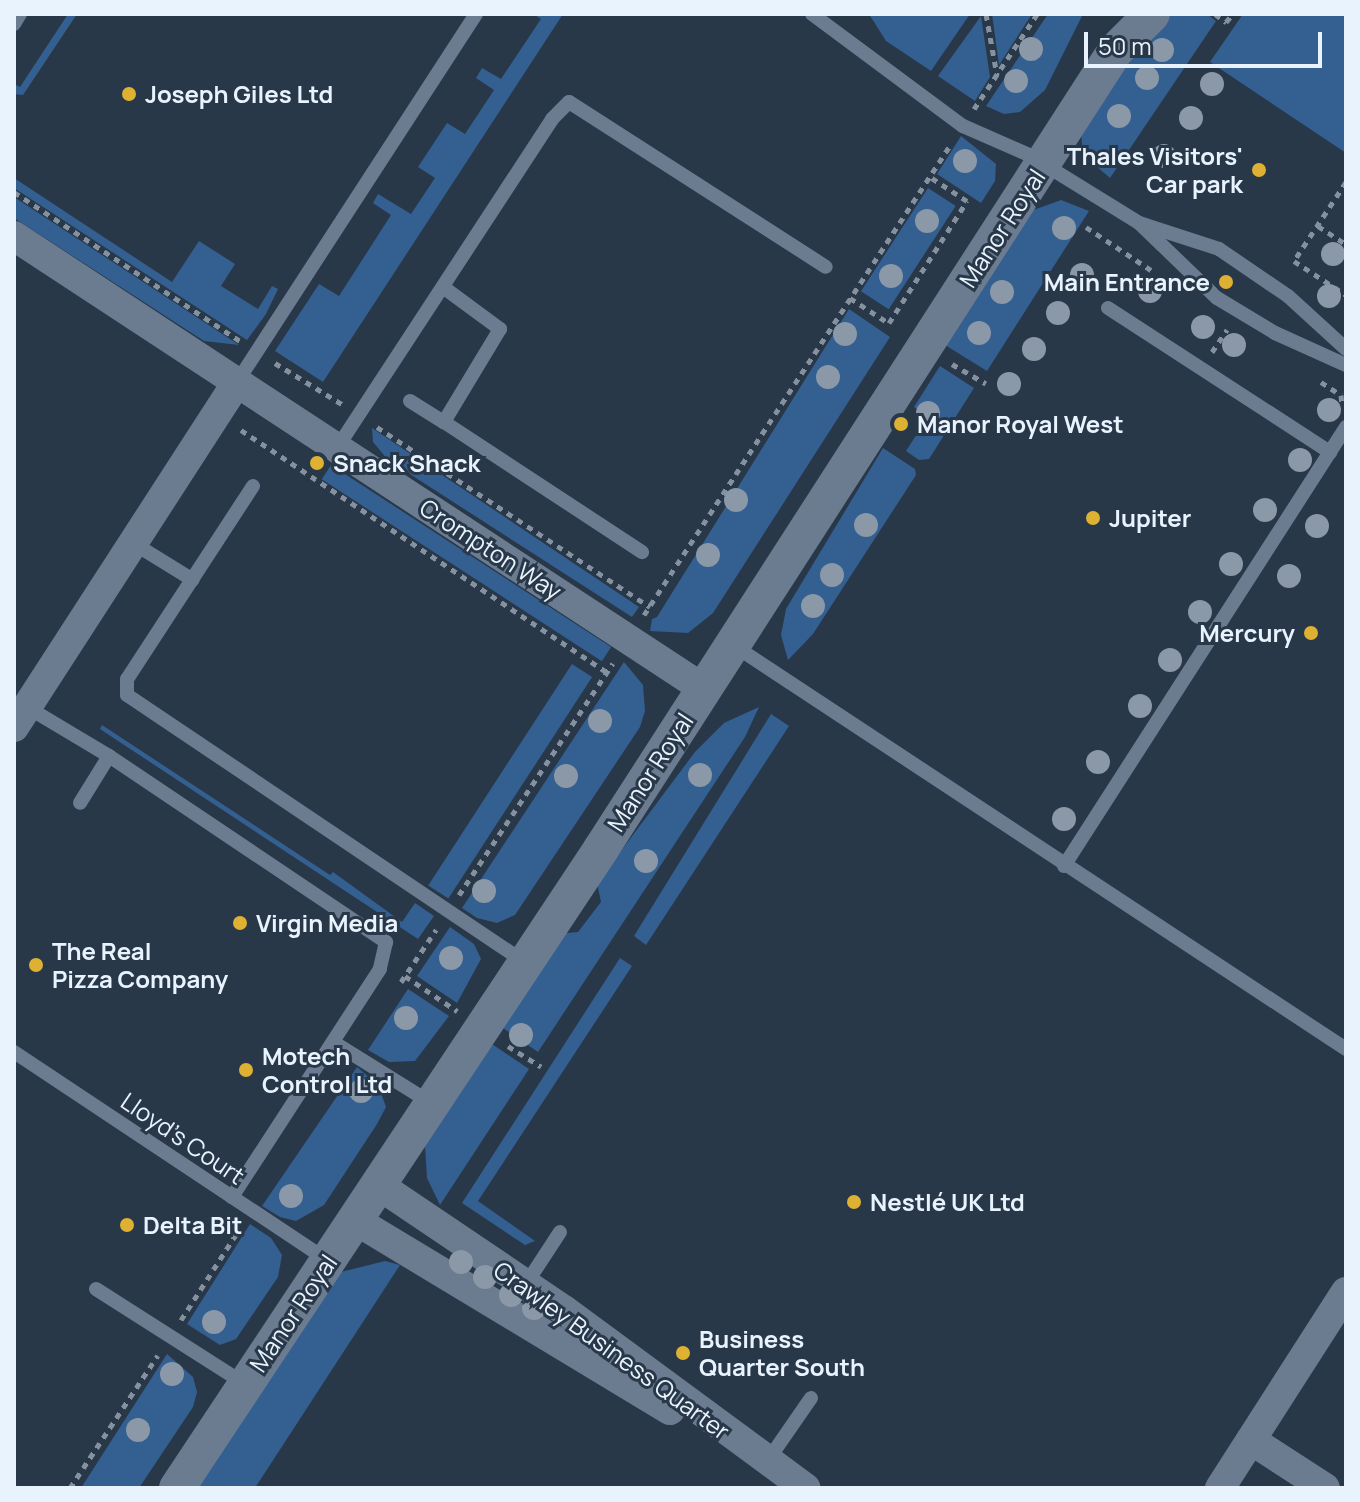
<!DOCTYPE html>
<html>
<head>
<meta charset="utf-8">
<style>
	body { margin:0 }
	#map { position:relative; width:1360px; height:1502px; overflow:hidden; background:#293849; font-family:Manrope,sans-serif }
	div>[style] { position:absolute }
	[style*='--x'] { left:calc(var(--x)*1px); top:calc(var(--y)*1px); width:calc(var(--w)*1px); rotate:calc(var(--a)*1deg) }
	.green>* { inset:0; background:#335f91; transform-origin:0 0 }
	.path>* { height:5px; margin-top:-2.5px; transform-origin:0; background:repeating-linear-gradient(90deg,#85919f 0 6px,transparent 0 12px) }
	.service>* { height:14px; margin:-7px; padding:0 7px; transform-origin:7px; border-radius:7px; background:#6b7c90 }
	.minor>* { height:30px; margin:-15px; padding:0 15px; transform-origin:15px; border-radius:15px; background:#6b7c90 }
	.tertiary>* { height:36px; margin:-18px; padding:0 18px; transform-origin:18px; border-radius:18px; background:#6b7c90 }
	.trees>* { width:24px; height:24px; margin:-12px; border-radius:50%; background:#8a98a8 }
	.dots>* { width:22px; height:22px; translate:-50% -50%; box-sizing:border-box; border:4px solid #293849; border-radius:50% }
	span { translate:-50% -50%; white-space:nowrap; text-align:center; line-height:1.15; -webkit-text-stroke:6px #293849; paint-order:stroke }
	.poi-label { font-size:24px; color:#e9f3fe; font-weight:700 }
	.left { translate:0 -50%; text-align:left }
	.right { translate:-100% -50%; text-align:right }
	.street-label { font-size:24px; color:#e9f3fe }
	.frame { position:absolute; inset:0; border:16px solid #e9f3fe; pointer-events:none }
	.scale { position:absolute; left:1084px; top:32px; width:238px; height:36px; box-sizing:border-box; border:4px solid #e9f3fe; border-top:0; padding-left:10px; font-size:24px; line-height:28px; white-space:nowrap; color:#e9f3fe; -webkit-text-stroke:6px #293849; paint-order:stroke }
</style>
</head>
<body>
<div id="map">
	<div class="green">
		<div style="clip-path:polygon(68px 14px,77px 14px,23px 95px,14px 94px,14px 84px,20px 87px)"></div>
		<div style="clip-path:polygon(533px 14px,563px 14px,323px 382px,275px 351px,319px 284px,339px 296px,391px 215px,373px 203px,378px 194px,411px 214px,435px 178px,418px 167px,447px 123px,465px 134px,494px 90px,476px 78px,482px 68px,501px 79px,541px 19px)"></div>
		<div style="clip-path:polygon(869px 14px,970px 14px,931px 71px,886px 41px)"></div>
		<div style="clip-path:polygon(992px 14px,1032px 14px,999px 65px)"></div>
		<div style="clip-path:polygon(1048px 14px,1083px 14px,1045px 90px,1020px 112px,1004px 114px,986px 106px)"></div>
		<div style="clip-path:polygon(1157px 14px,1207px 14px,1216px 21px,1110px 178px,1083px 155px,1081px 132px)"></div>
		<div style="clip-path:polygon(1243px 14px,1346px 14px,1346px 153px,1210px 62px)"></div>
		<div style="clip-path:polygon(981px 16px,990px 77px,975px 101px,938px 76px)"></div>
		<div style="clip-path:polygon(961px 136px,996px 164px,995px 181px,981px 203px,937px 174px)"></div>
		<div style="clip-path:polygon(14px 178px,172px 282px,199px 241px,235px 264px,221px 286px,258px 309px,272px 286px,278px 289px,266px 314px,247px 340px,14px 188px)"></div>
		<div style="left:928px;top:188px;width:33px;height:123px;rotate:33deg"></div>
		<div style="clip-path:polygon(14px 197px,239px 345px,204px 341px,14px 218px)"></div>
		<div style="clip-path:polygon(1061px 200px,1089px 211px,987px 371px,945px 345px,1031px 211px)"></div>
		<div style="clip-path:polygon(849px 309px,890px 337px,713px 613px,688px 633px,650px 631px,652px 619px,657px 617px)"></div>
		<div style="clip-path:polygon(940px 366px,974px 388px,929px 459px,919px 460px,906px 451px,928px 417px,914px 407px)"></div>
		<div style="clip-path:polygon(372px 428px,639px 607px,632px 617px,388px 460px,373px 442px)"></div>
		<div style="clip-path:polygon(883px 448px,915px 469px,916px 475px,813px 634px,788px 660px,781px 635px,786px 609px)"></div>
		<div style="left:331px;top:465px;width:334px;height:17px;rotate:33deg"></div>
		<div style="clip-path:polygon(624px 662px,643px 685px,645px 711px,640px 727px,515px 915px,497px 923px,477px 918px,462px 908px)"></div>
		<div style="left:572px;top:664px;width:24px;height:264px;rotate:33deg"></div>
		<div style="clip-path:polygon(759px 707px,745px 737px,538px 1052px,500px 1026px,557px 934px,578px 932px,601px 902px,597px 883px,695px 752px,724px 723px)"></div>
		<div style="clip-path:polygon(771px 714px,789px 726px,646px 945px,634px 936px)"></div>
		<div style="clip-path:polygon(102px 725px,330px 875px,333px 872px,402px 922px,415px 903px,434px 916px,418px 939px,100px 729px)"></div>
		<div style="clip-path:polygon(450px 927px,474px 944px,481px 959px,457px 1003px,417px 976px)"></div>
		<div style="clip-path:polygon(620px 958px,632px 966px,478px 1201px,535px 1241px,525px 1245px,462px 1203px)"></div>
		<div style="clip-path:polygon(408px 989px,449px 1016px,415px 1061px,389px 1062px,368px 1050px)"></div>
		<div style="clip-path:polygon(489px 1042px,529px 1069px,440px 1205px,427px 1178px,425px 1146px)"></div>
		<div style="clip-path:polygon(357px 1067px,378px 1085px,386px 1107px,377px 1124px,324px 1205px,296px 1221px,280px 1217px,262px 1206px)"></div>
		<div style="clip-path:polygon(250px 1224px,271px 1238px,282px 1255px,278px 1277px,236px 1339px,220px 1345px,187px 1324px)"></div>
		<div style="clip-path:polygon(385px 1261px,400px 1265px,255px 1488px,193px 1488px,341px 1272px)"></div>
		<div style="clip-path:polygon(167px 1354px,193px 1377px,197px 1392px,193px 1407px,139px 1488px,81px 1488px)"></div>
	</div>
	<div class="path">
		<div style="--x:986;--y:14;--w:62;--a:79.8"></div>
		<div style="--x:1215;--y:14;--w:14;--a:36"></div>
		<div style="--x:1226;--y:22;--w:11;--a:-49"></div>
		<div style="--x:974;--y:109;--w:114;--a:-56.4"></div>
		<div style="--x:1346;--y:182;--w:95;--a:123.4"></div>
		<div style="--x:1294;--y:261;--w:62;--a:33.2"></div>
		<div style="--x:14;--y:192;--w:271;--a:33.4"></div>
		<div style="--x:1318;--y:226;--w:33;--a:33"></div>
		<div style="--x:1086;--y:227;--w:78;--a:33.5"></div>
		<div style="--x:850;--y:298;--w:48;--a:33"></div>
		<div style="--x:889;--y:323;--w:145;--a:-57.4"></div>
		<div style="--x:967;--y:201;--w:45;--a:-146.7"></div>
		<div style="--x:1212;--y:352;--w:27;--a:-56"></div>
		<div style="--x:275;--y:363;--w:79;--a:31.5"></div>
		<div style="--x:952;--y:364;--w:39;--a:30"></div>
		<div style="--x:1321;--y:382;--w:24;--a:33"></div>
		<div style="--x:1341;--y:395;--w:10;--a:84"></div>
		<div style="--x:377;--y:427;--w:327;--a:33.4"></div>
		<div style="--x:241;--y:430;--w:439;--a:33.5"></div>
		<div style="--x:644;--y:615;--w:562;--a:-56.9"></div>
		<div style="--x:459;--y:895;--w:278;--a:-56.4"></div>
		<div style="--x:405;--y:976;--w:63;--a:33.9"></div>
		<div style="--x:401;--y:982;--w:63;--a:-56.1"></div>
		<div style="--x:508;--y:1046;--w:39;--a:32"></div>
		<div style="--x:181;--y:1320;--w:109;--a:-57.3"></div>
		<div style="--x:70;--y:1488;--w:159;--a:-56.5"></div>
	</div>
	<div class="service">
		<div style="--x:812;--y:14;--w:188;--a:36.6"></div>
		<div style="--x:963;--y:126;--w:72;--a:23.7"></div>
		<div style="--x:1029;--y:155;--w:129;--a:31.7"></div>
		<div style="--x:1139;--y:223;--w:108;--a:43.9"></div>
		<div style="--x:1217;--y:298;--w:68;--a:31.1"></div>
		<div style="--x:1275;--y:333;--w:78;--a:24.3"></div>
		<div style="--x:14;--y:24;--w:12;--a:-59"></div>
		<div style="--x:1139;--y:223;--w:84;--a:18"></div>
		<div style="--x:1219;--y:249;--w:83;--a:34.3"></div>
		<div style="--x:1288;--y:296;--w:79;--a:42.4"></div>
		<div style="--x:443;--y:287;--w:71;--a:36.4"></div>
		<div style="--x:500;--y:329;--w:109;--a:121.1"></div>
		<div style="--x:444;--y:422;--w:237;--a:33.3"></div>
		<div style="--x:1108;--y:308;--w:265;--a:33"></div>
		<div style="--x:237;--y:382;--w:439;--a:-57"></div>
		<div style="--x:410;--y:401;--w:40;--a:32"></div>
		<div style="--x:337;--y:448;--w:393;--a:-56.8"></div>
		<div style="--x:552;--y:119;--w:24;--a:-45"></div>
		<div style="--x:569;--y:102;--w:305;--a:32.7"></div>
		<div style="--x:253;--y:486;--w:230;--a:123.1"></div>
		<div style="--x:127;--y:679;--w:16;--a:90"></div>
		<div style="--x:127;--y:695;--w:478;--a:33.9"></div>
		<div style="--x:133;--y:543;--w:70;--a:31.7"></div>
		<div style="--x:733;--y:645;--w:734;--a:33.39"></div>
		<div style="--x:27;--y:707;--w:96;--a:30.9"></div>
		<div style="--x:109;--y:756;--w:55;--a:121.7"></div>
		<div style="--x:109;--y:756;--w:334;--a:33.9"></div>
		<div style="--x:386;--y:942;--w:28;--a:103"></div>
		<div style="--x:380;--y:969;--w:272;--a:123"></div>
		<div style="--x:1064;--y:866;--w:522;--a:-57.28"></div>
		<div style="--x:333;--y:1042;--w:115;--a:31.9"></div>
		<div style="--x:14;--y:1052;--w:376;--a:33.6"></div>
		<div style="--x:526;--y:1284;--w:62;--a:-56.8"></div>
		<div style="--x:96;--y:1289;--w:177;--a:32.5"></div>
		<div style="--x:766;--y:1463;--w:79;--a:-55.3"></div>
	</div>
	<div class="minor">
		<div style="--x:14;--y:236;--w:825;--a:33.29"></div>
		<div style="--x:14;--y:727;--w:411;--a:-57.1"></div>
		<div style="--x:377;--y:1184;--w:225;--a:34"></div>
		<div style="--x:564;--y:1310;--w:300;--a:36.4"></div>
		<div style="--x:355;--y:1220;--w:368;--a:31.1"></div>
		<div style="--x:1251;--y:1440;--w:88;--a:33"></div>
		<div style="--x:1220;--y:1488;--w:233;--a:-57.3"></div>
	</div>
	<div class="tertiary">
		<div style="--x:177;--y:1488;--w:767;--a:-56.43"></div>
		<div style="--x:601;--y:849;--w:949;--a:-57.21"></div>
		<div style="--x:1115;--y:51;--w:52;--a:-45"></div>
	</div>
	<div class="trees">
		<div style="left:1031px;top:49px"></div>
		<div style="left:1162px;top:50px"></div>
		<div style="left:1147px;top:78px"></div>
		<div style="left:1016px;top:81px"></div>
		<div style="left:1212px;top:84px"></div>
		<div style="left:1119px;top:116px"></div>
		<div style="left:1191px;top:118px"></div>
		<div style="left:1164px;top:156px"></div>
		<div style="left:965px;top:161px"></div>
		<div style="left:927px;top:221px"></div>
		<div style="left:1064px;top:228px"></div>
		<div style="left:1333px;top:254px"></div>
		<div style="left:1082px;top:275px"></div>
		<div style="left:891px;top:276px"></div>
		<div style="left:1150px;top:291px"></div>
		<div style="left:1002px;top:292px"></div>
		<div style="left:1329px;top:296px"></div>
		<div style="left:1058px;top:313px"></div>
		<div style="left:1203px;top:327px"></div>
		<div style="left:979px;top:333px"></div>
		<div style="left:845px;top:334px"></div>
		<div style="left:1234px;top:345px"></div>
		<div style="left:1034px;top:349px"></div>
		<div style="left:828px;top:377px"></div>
		<div style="left:1009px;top:384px"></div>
		<div style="left:1329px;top:410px"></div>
		<div style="left:928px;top:413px"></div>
		<div style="left:1300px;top:460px"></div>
		<div style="left:736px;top:500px"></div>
		<div style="left:1265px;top:510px"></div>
		<div style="left:866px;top:525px"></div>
		<div style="left:1317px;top:526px"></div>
		<div style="left:708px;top:555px"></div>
		<div style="left:1231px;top:564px"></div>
		<div style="left:832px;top:575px"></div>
		<div style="left:1289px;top:576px"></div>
		<div style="left:813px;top:606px"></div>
		<div style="left:1200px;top:612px"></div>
		<div style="left:1170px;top:660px"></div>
		<div style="left:1140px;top:706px"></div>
		<div style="left:600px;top:721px"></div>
		<div style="left:1098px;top:762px"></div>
		<div style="left:700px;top:775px"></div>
		<div style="left:566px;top:776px"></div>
		<div style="left:1064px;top:819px"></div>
		<div style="left:646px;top:861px"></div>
		<div style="left:484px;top:891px"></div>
		<div style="left:451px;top:958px"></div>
		<div style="left:406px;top:1018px"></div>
		<div style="left:521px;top:1035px"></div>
		<div style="left:361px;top:1091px"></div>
		<div style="left:291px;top:1196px"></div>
		<div style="left:461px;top:1262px"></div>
		<div style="left:485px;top:1277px"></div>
		<div style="left:511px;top:1295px"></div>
		<div style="left:534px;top:1308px"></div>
		<div style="left:214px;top:1322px"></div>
		<div style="left:172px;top:1374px"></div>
		<div style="left:138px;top:1430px"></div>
	</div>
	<div class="dots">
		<div style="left:129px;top:94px;background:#deb133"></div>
		<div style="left:1259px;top:170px;background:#deb133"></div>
		<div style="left:1226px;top:282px;background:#deb133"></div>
		<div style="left:901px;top:424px;background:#deb133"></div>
		<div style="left:317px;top:463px;background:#deb133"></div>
		<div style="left:1093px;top:518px;background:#deb133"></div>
		<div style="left:1311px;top:633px;background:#deb133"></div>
		<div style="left:240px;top:923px;background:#deb133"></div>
		<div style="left:36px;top:965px;background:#deb133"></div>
		<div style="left:246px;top:1070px;background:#deb133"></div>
		<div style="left:854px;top:1202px;background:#deb133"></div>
		<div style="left:127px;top:1225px;background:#deb133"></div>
		<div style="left:683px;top:1353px;background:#deb133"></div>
	</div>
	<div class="poi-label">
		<span class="left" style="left:145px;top:94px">Joseph Giles Ltd</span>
		<span class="right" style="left:1243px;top:170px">Thales Visitors'<br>Car park</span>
		<span class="right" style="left:1210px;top:282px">Main Entrance</span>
		<span class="left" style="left:917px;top:424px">Manor Royal West</span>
		<span class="left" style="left:333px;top:463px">Snack Shack</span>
		<span class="left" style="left:1109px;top:518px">Jupiter</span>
		<span class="right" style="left:1295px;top:633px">Mercury</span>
		<span class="left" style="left:256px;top:923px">Virgin Media</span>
		<span class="left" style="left:52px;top:965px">The Real<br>Pizza Company</span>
		<span class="left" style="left:262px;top:1070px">Motech<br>Control Ltd</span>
		<span class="left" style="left:870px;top:1202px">Nestlé UK Ltd</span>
		<span class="left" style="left:143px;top:1225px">Delta Bit</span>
		<span class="left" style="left:699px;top:1353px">Business<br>Quarter South</span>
	</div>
	<div class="street-label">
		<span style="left:1002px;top:228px;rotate:-57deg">Manor Royal</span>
		<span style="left:491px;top:549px;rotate:33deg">Crompton Way</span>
		<span style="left:650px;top:772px;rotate:-57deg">Manor Royal</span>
		<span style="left:183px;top:1138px;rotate:34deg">Lloyd's Court</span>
		<span style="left:293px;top:1313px;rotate:-56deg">Manor Royal</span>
		<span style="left:612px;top:1350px;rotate:36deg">Crawley Business Quarter</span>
	</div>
	<div class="frame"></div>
	<div class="scale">50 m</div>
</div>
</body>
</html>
